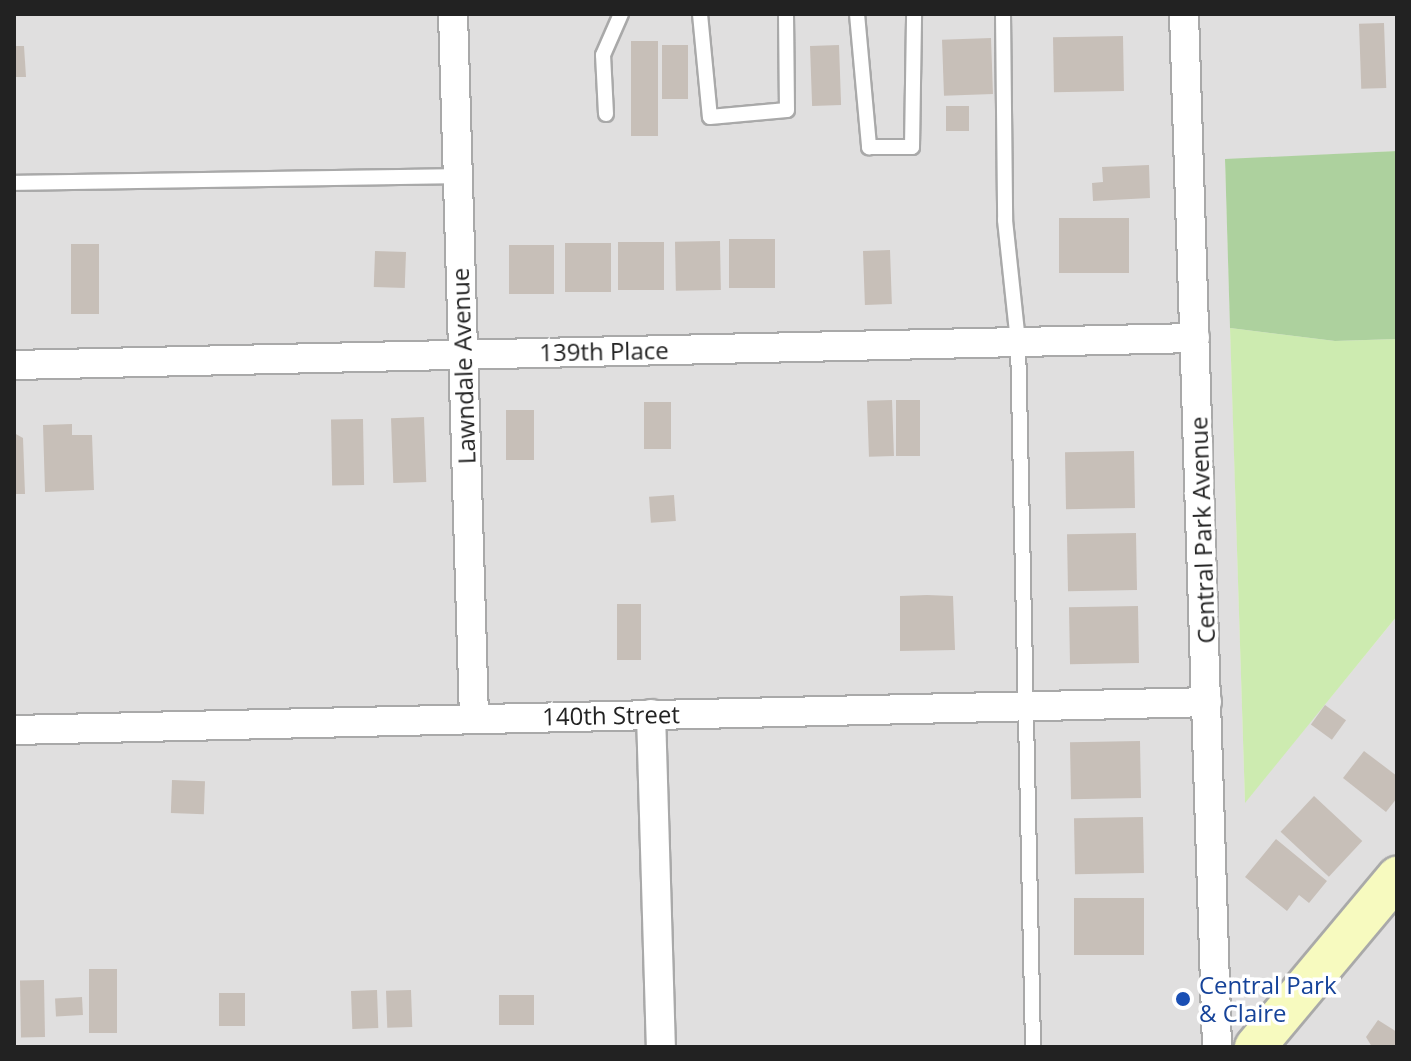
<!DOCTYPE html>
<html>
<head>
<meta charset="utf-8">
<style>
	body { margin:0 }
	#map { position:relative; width:1411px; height:1061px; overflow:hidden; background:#f2efe9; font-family:"Open Sans",sans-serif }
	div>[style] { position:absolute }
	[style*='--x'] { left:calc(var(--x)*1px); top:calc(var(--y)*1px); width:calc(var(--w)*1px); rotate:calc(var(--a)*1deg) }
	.residential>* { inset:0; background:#e0dfdf }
	.grass>* { inset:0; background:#cdebb0 }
	.forest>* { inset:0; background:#add19e }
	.building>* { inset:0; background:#c7bfb8; transform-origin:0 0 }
	.roads { filter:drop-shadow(2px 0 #a9a9a9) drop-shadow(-2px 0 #a9a9a9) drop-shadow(0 2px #a9a9a9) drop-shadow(0 -2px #a9a9a9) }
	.lane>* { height:14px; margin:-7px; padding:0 7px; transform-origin:7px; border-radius:7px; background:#fff }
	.street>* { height:28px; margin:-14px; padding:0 14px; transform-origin:14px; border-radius:14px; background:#fff }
	.secondary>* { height:40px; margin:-20px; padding:0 20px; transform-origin:20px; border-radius:20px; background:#f7fabf }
	.dots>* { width:22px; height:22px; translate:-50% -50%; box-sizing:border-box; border:4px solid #fff; border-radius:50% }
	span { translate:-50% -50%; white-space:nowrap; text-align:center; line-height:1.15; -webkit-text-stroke:7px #fff; paint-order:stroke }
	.street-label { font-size:24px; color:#222 }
	.transit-label { font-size:24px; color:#164399 }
	.left { translate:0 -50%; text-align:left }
	.frame { position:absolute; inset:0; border:16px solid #222; pointer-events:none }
</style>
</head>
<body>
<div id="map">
	<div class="residential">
		<div style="clip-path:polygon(14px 14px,1397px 14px,1397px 151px,1225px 160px,1245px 802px,1397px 616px,1397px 1047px,14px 1047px)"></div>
	</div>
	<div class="grass">
		<div style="clip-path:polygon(1230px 328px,1335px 341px,1397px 339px,1397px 616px,1245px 803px)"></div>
	</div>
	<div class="forest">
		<div style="clip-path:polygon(1397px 151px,1397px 339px,1335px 341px,1230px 328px,1225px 159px)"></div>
	</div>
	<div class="building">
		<div style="left:1384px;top:23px;width:65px;height:25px;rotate:88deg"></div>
		<div style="left:1123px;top:36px;width:55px;height:70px;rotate:89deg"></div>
		<div style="left:991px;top:38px;width:56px;height:49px;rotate:88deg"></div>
		<div style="left:631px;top:41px;width:27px;height:95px"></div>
		<div style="left:662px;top:45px;width:26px;height:54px"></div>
		<div style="left:839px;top:45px;width:60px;height:29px;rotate:88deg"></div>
		<div style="clip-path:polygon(14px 46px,24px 46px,26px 77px,14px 77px)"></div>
		<div style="left:969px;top:106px;width:25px;height:23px;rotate:90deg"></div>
		<div style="clip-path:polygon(1149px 165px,1150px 198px,1093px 201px,1092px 183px,1103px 182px,1102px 167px)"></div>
		<div style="left:1129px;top:218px;width:55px;height:70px;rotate:90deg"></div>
		<div style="left:775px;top:239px;width:49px;height:46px;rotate:90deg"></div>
		<div style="left:720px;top:241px;width:49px;height:45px;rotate:89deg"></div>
		<div style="left:664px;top:242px;width:48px;height:46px;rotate:90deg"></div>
		<div style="left:611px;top:243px;width:49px;height:46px;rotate:90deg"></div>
		<div style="left:71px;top:244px;width:28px;height:70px"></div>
		<div style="left:509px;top:245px;width:45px;height:49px"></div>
		<div style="left:890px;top:250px;width:54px;height:27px;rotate:88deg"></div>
		<div style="left:406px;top:252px;width:36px;height:31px;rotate:92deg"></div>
		<div style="left:892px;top:400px;width:56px;height:25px;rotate:88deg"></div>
		<div style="left:896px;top:400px;width:24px;height:56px"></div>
		<div style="left:644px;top:402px;width:27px;height:47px"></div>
		<div style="left:506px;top:410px;width:28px;height:50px"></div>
		<div style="left:424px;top:417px;width:65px;height:33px;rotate:88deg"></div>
		<div style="left:363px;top:419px;width:66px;height:32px;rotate:89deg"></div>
		<div style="clip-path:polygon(72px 424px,72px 435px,92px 435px,94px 490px,45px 492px,43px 425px)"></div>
		<div style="clip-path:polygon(14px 433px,23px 438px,25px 494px,14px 494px)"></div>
		<div style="left:1134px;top:451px;width:57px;height:69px;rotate:89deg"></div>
		<div style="left:674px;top:495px;width:26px;height:25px;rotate:86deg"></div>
		<div style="left:1136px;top:533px;width:57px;height:69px;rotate:89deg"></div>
		<div style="clip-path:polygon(927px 595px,953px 596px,955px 650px,900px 651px,900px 596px)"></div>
		<div style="left:617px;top:604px;width:24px;height:56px"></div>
		<div style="left:1138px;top:606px;width:57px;height:69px;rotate:89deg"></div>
		<div style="left:1325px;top:705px;width:26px;height:24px;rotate:36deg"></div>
		<div style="left:1140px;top:741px;width:57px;height:70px;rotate:89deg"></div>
		<div style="clip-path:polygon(1364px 751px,1397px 776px,1397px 798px,1386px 812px,1343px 778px)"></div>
		<div style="left:172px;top:780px;width:33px;height:33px;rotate:2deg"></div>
		<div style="left:1314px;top:796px;width:66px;height:49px;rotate:43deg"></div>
		<div style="left:1143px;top:817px;width:56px;height:69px;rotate:89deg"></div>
		<div style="clip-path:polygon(1276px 839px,1327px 881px,1309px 903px,1299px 895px,1287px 911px,1245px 877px)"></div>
		<div style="left:1144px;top:898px;width:57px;height:70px;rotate:90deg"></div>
		<div style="left:89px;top:969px;width:28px;height:64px"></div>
		<div style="left:44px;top:980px;width:57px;height:24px;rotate:89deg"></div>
		<div style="left:377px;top:990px;width:38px;height:26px;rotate:88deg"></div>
		<div style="left:411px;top:990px;width:37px;height:25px;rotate:88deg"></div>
		<div style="left:219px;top:993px;width:26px;height:33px"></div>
		<div style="left:499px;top:995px;width:35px;height:30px"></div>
		<div style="left:82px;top:997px;width:18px;height:27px;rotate:87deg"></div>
		<div style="clip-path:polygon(1378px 1020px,1397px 1032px,1397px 1047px,1372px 1047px,1366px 1037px)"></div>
	</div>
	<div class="roads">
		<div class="lane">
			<div style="--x:700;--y:14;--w:103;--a:84.5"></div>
			<div style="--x:710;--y:117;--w:77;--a:-5.2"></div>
			<div style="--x:787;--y:110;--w:96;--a:-90.6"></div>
			<div style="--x:857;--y:14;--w:134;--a:84.8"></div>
			<div style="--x:869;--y:147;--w:43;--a:0"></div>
			<div style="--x:912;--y:147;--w:133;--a:-89.1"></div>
			<div style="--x:1003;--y:14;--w:206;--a:89.4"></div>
			<div style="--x:1005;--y:220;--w:122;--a:83.9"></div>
			<div style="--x:1018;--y:341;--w:706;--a:88.78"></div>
			<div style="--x:606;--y:114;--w:59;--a:-92.9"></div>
			<div style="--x:603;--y:55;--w:45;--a:-66.3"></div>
			<div style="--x:14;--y:183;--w:444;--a:-0.9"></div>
		</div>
		<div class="street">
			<div style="--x:453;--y:14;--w:704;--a:88.29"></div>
			<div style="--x:1184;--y:14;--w:1034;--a:88.17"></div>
			<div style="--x:14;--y:365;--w:1181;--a:-1.31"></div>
			<div style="--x:651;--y:714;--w:333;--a:88.3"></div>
			<div style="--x:14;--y:730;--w:1193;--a:-1.34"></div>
		</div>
		<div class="secondary">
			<div style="--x:1255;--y:1047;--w:222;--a:-50.1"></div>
		</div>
	</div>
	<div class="dots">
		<div style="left:1183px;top:999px;background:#1a4fb4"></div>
	</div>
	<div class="street-label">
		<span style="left:604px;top:351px;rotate:-1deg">139th Place</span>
		<span style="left:463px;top:366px;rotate:-92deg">Lawndale Avenue</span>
		<span style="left:1202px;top:530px;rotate:-92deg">Central Park Avenue</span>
		<span style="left:611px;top:715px;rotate:-1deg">140th Street</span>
	</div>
	<div class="transit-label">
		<span class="left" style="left:1199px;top:999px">Central Park<br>&amp; Claire</span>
	</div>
	<div class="frame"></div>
</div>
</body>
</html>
